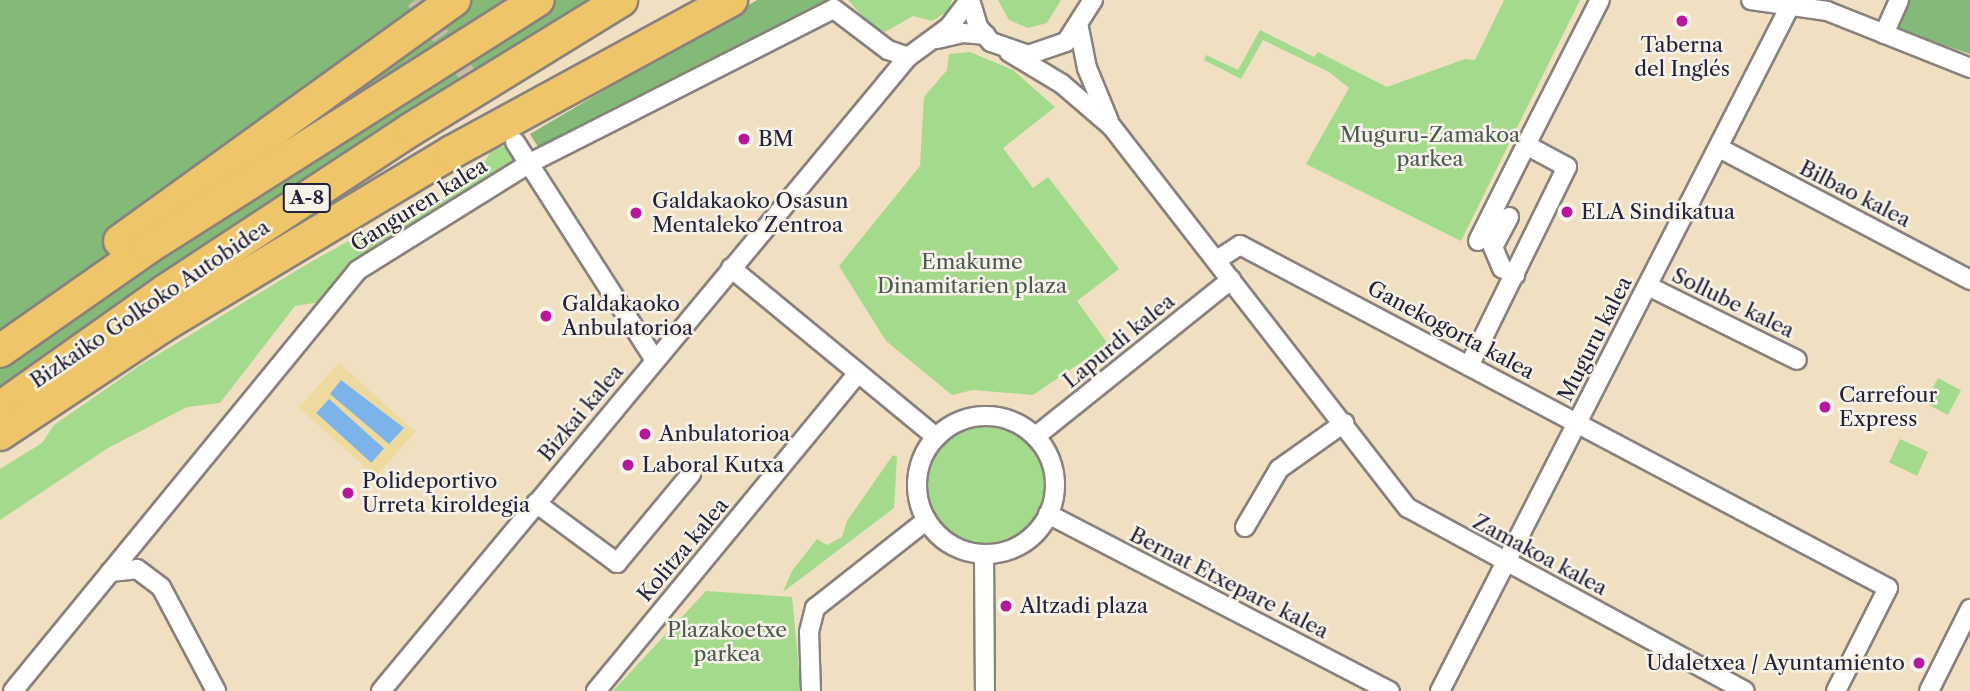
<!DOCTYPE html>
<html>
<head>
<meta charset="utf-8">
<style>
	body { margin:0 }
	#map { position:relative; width:1970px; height:691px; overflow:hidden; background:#f0e0c1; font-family:"Libre Caslon Text",serif }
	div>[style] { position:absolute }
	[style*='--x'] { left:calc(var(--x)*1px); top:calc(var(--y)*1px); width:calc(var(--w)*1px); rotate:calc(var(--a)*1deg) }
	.green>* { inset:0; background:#a4da8b; transform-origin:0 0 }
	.round { border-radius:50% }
	.forest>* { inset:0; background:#83ba77 }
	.sand>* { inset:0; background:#eeda9e; transform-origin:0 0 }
	.water>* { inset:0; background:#7cb3eb; transform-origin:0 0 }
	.minor-tunnel>* { height:18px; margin-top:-9px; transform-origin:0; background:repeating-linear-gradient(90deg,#c7baa6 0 18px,transparent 0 27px) }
	.roads { filter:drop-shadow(2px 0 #89817e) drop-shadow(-2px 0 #89817e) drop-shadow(0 2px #89817e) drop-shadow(0 -2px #89817e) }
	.minor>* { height:18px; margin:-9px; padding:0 9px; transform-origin:9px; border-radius:9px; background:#fff }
	.minor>.ring { margin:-9px; padding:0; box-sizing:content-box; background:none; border:18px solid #fff; border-radius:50% }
	.motorway>* { height:32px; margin:-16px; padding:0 16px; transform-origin:16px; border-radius:16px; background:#eec569 }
	.dots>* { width:19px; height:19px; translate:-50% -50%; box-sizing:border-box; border:4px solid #f7f3e8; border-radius:50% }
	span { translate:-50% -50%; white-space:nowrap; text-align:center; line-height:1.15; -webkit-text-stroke:5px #f7f3e8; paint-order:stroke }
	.shield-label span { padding:2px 5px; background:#f7f3e8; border:2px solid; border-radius:5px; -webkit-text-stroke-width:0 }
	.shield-label { font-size:19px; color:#22223b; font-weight:700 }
	.poi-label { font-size:21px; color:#22223b }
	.left { translate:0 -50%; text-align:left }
	.right { translate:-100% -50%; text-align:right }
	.park-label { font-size:21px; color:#495953 }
	.street-label { font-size:21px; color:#22223b }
</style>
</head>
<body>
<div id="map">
	<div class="green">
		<div style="clip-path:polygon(848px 0,952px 0,948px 11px,932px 21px,913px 16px,885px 32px,872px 27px)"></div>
		<div style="clip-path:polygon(998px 0,1061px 0,1047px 23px,1028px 28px,1009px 20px)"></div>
		<div style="clip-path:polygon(1504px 0,1580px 0,1461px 241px,1306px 164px,1349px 88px,1329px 72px,1263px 40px,1241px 79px,1204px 60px,1206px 55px,1238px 70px,1260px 30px,1314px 57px,1318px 52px,1387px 87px,1465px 59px,1475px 60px)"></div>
		<div style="clip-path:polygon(970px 52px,1013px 70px,1055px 107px,1003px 148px,1033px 188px,1048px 177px,1119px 269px,1077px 301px,1108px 344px,1033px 395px,973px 390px,952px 395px,886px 341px,839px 266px,920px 166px,924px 97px,947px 70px,949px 54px)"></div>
		<div style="clip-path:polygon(515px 142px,528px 164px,358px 270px,333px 300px,295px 306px,220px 403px,187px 407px,108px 448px,0 520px,0 469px,42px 443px,54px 425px,139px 366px,309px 263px,425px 199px,438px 203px,481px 168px,491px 151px)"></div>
		<div style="left:1938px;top:378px;width:26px;height:28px;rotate:28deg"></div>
		<div class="round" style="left:926px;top:426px;width:118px;height:118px"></div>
		<div style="left:1900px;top:439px;width:31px;height:26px;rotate:25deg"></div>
		<div style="clip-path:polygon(893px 455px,897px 457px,894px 508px,783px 592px,792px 571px,817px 539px,827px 545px,842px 537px,847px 521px)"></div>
		<div style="clip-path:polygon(706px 591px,792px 597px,801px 691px,613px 691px)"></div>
	</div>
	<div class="forest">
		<div style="clip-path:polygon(0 0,597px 0,0 386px)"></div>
		<div style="clip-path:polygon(757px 0,841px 0,549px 165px,530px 134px)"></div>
		<div style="clip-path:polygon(1906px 0,1970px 0,1970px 54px,1893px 28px)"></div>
	</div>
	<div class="sand">
		<div style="left:339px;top:363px;width:103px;height:60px;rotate:42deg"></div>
	</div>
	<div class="water">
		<div style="clip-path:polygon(341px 380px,404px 428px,389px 444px,330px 394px)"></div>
		<div style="left:329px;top:399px;width:74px;height:19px;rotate:42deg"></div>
	</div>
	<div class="minor-tunnel">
		<div style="--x:415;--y:0;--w:160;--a:54.9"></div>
	</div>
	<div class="roads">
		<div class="minor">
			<div style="--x:970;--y:0;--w:28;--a:73"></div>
			<div style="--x:978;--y:27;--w:20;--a:49"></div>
			<div style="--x:991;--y:42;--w:39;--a:19"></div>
			<div style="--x:1028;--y:55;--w:40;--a:-18.9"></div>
			<div style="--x:1066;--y:42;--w:50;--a:-57.3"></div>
			<div style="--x:1751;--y:0;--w:77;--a:8.2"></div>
			<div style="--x:1827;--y:11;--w:154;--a:21.7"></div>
			<div style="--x:1079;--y:28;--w:41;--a:78.7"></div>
			<div style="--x:1087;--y:68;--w:57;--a:67.5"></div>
			<div style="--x:1884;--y:34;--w:37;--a:-66"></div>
			<div style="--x:937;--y:39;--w:27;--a:-13"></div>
			<div style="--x:963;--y:33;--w:23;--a:5"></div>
			<div style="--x:1009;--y:52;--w:62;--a:31.1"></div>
			<div style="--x:1062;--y:84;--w:66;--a:40.7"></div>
			<div style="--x:1112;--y:127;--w:482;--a:52.2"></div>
			<div style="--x:1408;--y:508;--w:383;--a:28.5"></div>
			<div style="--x:515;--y:142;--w:259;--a:57.3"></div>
			<div style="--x:1719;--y:148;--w:284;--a:27.7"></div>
			<div style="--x:1509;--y:217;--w:34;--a:118"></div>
			<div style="--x:1493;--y:247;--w:23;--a:67"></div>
			<div style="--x:1502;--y:268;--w:15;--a:28"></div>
			<div style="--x:1478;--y:241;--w:107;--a:-63.4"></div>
			<div style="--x:1217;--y:260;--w:27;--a:-33"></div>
			<div style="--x:1240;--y:245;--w:733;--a:27.89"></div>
			<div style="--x:1888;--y:588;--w:115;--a:116.8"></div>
			<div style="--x:731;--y:268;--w:266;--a:39.5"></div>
			<div style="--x:1648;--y:286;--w:166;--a:26.4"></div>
			<div style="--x:1469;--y:366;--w:222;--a:-63.8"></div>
			<div style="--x:1567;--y:167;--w:47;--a:-151.8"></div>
			<div style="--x:1526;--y:145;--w:163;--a:-63"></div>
			<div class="ring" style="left:917px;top:416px;width:120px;height:120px"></div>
			<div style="--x:1036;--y:436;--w:250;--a:-38.7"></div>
			<div style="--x:536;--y:503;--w:101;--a:36.5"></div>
			<div style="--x:617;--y:563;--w:116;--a:-50.3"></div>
			<div style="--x:1048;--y:514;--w:385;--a:27.4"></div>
			<div style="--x:1245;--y:527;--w:67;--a:-59.6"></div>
			<div style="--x:1279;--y:469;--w:80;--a:-35.3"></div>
			<div style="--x:984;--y:554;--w:137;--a:89.6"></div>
			<div style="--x:110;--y:572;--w:27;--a:-6"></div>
			<div style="--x:137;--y:569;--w:30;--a:37"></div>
			<div style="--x:161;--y:587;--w:118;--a:62.1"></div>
			<div style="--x:13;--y:691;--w:544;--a:-50.67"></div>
			<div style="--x:358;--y:270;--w:200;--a:-31.9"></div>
			<div style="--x:528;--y:164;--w:343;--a:-26.9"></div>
			<div style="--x:834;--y:9;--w:68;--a:37.2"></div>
			<div style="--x:888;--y:50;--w:21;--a:19"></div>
			<div style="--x:381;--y:691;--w:824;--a:-50.27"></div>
			<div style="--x:908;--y:57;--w:51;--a:-36.2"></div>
			<div style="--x:949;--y:27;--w:34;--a:-53"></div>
			<div style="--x:596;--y:691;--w:412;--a:-50.5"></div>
			<div style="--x:811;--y:691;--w:59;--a:-91.9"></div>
			<div style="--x:809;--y:632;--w:25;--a:-76"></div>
			<div style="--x:815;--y:608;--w:142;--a:-38.2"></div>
			<div style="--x:1440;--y:691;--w:767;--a:-62.93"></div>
			<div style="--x:1929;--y:691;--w:92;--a:-63.4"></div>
		</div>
		<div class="motorway">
			<div style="--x:120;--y:241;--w:412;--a:-35.8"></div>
			<div style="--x:0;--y:351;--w:183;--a:-35"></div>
			<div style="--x:150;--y:246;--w:459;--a:-32.4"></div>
			<div style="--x:0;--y:408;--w:202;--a:-35.3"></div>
			<div style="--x:165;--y:291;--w:293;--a:-33.3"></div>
			<div style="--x:410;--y:130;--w:248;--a:-31.6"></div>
			<div style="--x:0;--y:434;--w:197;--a:-33.6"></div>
			<div style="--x:164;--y:325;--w:336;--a:-31"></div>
			<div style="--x:452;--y:152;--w:318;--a:-28.6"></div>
		</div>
	</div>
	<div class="dots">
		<div style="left:1682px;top:21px;background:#b5179e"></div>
		<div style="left:744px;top:139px;background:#b5179e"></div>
		<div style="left:1567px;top:212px;background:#b5179e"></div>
		<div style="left:636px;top:213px;background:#b5179e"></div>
		<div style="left:546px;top:316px;background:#b5179e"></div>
		<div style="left:1825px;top:407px;background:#b5179e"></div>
		<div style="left:645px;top:434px;background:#b5179e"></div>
		<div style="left:628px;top:465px;background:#b5179e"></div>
		<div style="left:348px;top:493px;background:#b5179e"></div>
		<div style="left:1006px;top:606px;background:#b5179e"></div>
		<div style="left:1919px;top:663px;background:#b5179e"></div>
	</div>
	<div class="shield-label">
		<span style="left:307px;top:198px">A-8</span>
	</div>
	<div class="poi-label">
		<span style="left:1682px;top:57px">Taberna<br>del Inglés</span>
		<span class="left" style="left:758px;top:139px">BM</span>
		<span class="left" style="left:652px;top:213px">Galdakaoko Osasun<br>Mentaleko Zentroa</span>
		<span class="left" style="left:1581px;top:212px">ELA Sindikatua</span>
		<span class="left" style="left:562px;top:316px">Galdakaoko<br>Anbulatorioa</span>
		<span class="left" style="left:1839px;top:407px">Carrefour<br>Express</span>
		<span class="left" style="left:659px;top:434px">Anbulatorioa</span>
		<span class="left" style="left:642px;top:465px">Laboral Kutxa</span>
		<span class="left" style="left:362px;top:493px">Polideportivo<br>Urreta kiroldegia</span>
		<span class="left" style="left:1020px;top:606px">Altzadi plaza</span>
		<span class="right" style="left:1905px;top:663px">Udaletxea / Ayuntamiento</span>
	</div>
	<div class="park-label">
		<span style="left:1430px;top:147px">Muguru-Zamakoa<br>parkea</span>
		<span style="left:972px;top:274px">Emakume<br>Dinamitarien plaza</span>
		<span style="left:727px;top:642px">Plazakoetxe<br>parkea</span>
	</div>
	<div class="street-label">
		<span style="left:1855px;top:194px;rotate:27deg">Bilbao kalea</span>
		<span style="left:419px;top:205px;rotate:-32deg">Ganguren kalea</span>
		<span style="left:1733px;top:303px;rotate:26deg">Sollube kalea</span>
		<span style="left:150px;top:304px;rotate:-34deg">Bizkaiko Golkoko Autobidea</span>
		<span style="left:1451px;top:330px;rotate:28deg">Ganekogorta kalea</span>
		<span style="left:1595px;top:339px;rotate:-63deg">Muguru kalea</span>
		<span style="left:1119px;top:341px;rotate:-39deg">Lapurdi kalea</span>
		<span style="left:581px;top:413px;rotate:-50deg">Bizkai kalea</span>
		<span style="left:683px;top:550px;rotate:-50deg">Kolitza kalea</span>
		<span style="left:1540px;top:555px;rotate:28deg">Zamakoa kalea</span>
		<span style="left:1229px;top:583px;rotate:27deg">Bernat Etxepare kalea</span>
	</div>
</div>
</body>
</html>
